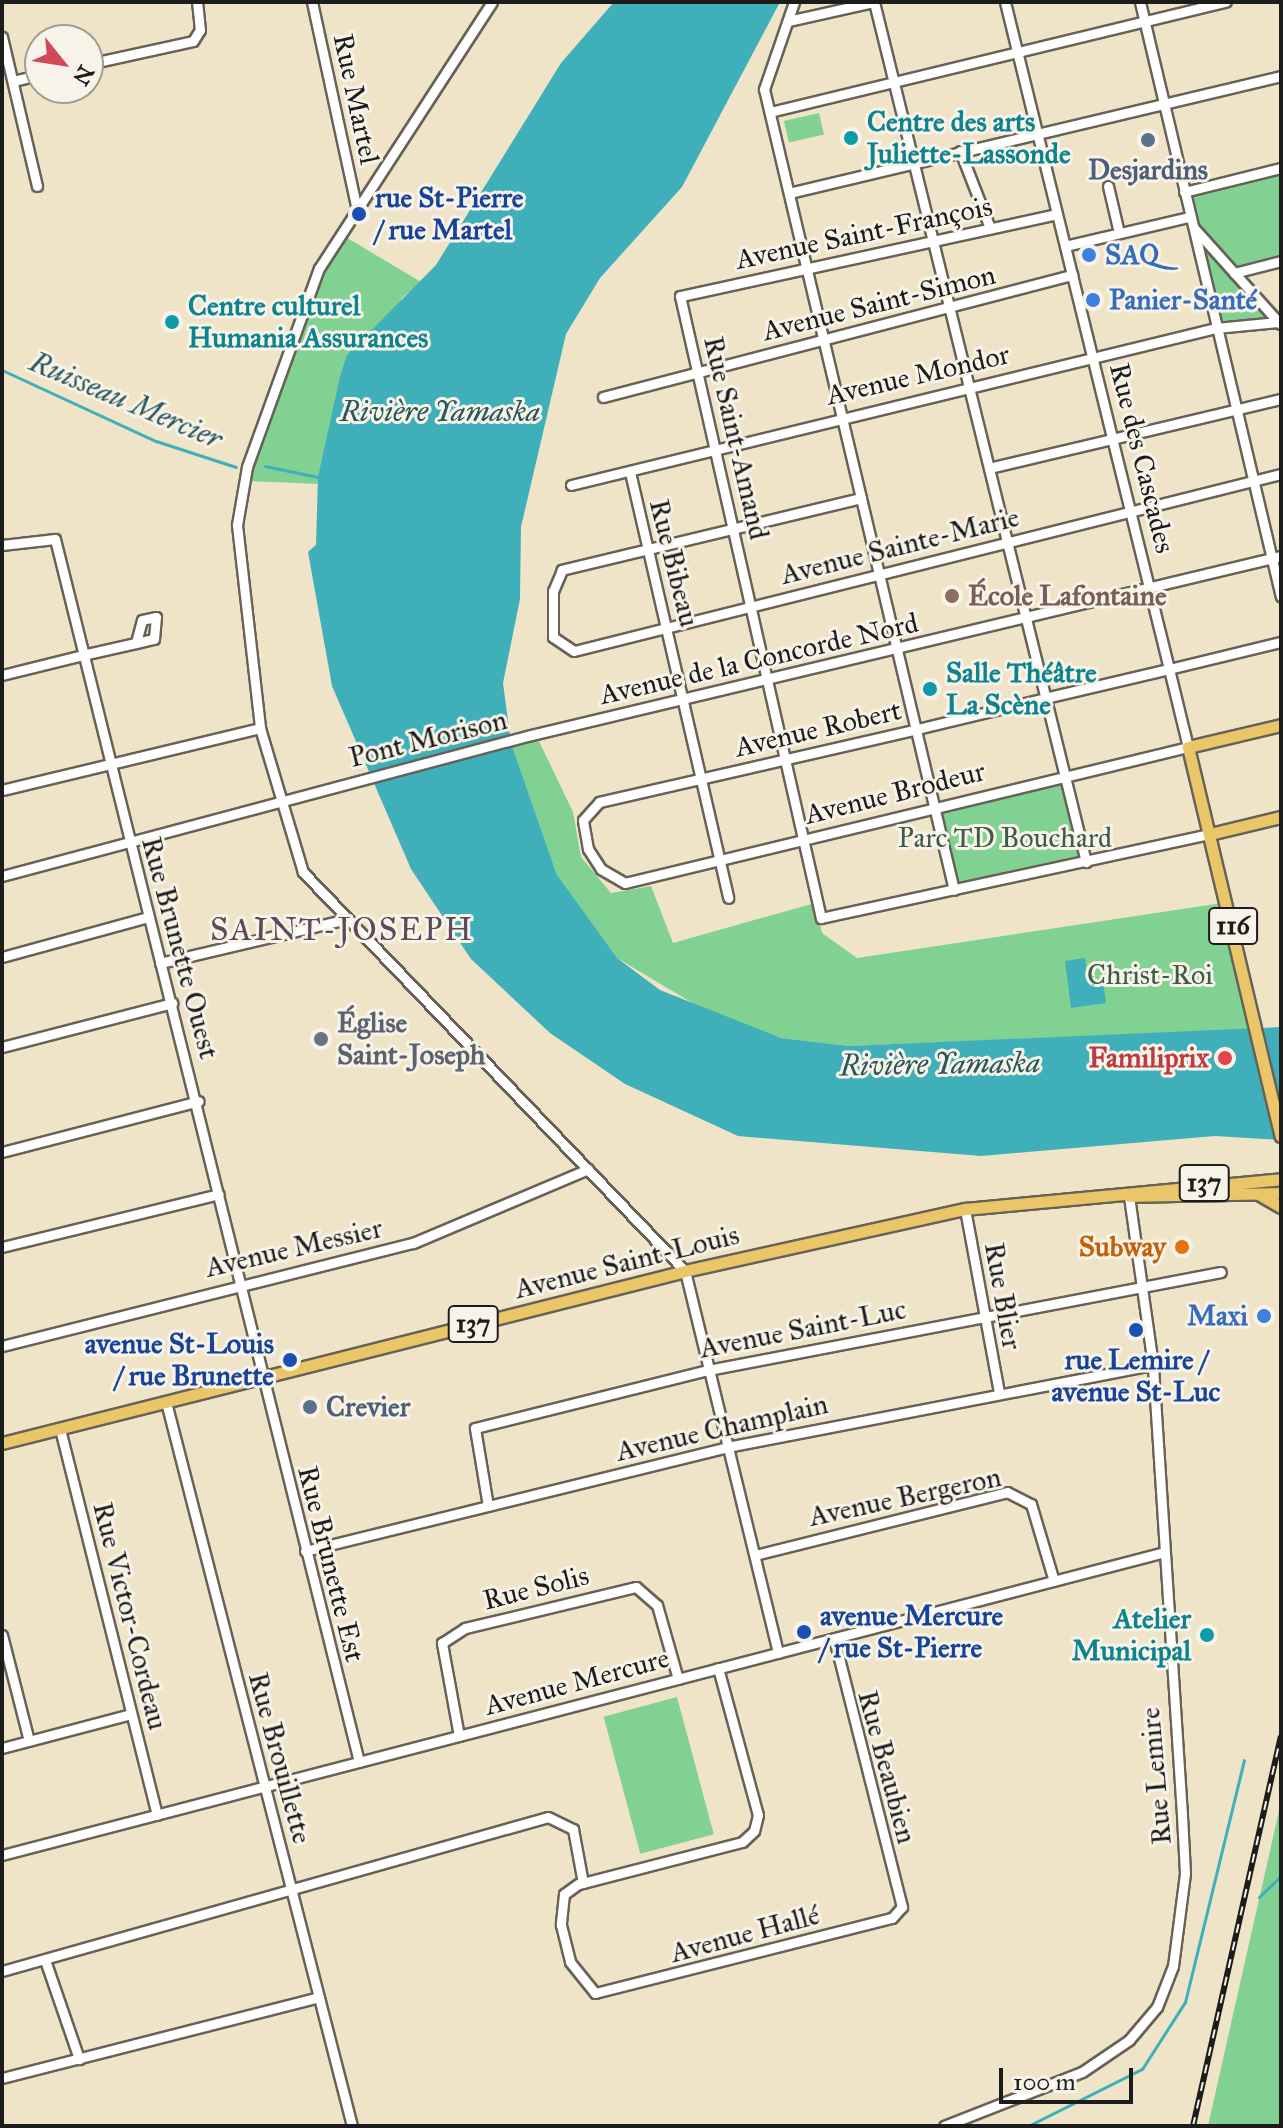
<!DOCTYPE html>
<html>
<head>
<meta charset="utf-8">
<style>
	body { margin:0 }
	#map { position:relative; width:1283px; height:2128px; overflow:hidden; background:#efe4c7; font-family:"IM FELL Great Primer",serif }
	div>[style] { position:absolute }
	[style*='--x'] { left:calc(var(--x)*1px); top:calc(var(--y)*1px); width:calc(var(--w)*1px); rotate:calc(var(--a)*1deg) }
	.green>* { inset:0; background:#81d192; transform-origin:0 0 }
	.water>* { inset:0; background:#3fb0b9 }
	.stream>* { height:3px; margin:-1.5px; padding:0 1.5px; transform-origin:1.5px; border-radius:1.5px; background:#3fb0b9 }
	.roads { filter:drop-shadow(2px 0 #666258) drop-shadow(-2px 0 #666258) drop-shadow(0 2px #666258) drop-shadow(0 -2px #666258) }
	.minor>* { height:9px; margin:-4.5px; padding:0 4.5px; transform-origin:4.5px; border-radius:4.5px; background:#fff }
	.major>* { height:11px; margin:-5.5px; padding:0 5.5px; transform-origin:5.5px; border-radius:5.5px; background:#ebc669 }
	.rail>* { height:6px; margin-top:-3px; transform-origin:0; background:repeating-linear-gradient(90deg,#f7f3e8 0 9px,#1c1c1c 0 18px); box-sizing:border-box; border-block:2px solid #1c1c1c }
	.dots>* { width:22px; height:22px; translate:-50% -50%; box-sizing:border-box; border:4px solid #f7f3e8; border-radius:50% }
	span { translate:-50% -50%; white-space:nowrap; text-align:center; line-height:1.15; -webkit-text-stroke:6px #f7f3e8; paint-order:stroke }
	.shield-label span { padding:2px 6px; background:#f7f3e8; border:2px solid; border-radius:6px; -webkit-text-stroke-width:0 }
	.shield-label { font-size:26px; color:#1c1c1c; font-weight:700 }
	.street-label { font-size:28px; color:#1c1c1c }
	.culture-label { font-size:28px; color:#0d838f; font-weight:700 }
	.left { translate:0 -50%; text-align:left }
	.right { translate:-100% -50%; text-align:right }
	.service-label { font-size:28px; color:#4e5e75; font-weight:700 }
	.transit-label { font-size:28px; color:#164399; font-weight:700 }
	.shop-label { font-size:28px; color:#366cbe; font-weight:700 }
	.education-label { font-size:28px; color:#785e54; font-weight:700 }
	.park-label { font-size:28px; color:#3f5b45 }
	.worship-label { font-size:28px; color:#5b616d; font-weight:700 }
	.health-label { font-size:28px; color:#be3a42; font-weight:700 }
	.food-label { font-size:28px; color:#c56008; font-weight:700 }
	.water-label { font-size:30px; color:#2a575b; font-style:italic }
	.quarter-label { font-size:32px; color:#5d4a58; letter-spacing:2px }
	.frame { position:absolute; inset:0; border:4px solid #1c1c1c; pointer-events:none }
	.north { position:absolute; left:24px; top:24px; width:80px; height:80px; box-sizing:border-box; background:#f7f3e8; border:2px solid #9f9d96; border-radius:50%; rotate:120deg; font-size:22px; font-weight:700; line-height:32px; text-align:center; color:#1c1c1c }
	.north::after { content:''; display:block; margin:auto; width:28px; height:36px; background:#d1495b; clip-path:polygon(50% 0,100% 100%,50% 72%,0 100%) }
	.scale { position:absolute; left:999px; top:2068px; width:134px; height:36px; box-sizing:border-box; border:4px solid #1c1c1c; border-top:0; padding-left:10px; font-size:24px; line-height:28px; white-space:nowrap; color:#1c1c1c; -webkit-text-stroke:6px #f7f3e8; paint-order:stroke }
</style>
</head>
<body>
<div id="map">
	<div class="green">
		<div style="left:819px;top:113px;width:22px;height:36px;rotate:77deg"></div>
		<div style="clip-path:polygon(1281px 168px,1281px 261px,1234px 273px,1191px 225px,1184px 192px)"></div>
		<div style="clip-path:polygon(339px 233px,421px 282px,402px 298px,319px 484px,245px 481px,282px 359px)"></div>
		<div style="clip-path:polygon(1199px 240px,1270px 319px,1220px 323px)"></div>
		<div style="clip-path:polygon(537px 737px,573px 812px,581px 857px,611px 893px,651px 886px,673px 943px,815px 903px,822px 933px,857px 958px,1229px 902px,1260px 1029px,849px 1046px,781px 1038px,721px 1020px,617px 958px,578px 908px,557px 875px,511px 743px)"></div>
		<div style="left:1068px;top:779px;width:84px;height:138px;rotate:76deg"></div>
		<div style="left:677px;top:1697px;width:142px;height:76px;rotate:75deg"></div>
		<div style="clip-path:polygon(1281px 1802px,1281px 2126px,1208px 2126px,1221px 2068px)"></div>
	</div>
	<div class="water">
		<div style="clip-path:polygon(614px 2px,780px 2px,682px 187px,600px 278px,566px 334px,521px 527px,520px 599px,503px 683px,511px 743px,557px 875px,617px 958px,660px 990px,781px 1038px,849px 1046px,1281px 1027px,1281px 1140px,1215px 1136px,981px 1156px,738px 1136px,625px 1084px,550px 1033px,471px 959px,411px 869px,332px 686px,308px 552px,316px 545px,318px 477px,340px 377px,347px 355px,436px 265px,561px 63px)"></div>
		<div style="clip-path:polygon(1085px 958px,1088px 982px,1103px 981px,1106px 1003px,1071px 1008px,1065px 961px)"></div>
	</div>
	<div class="stream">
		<div style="--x:2;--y:370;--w:170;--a:24.8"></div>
		<div style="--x:156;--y:441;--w:84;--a:18"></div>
		<div style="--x:265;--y:466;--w:54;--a:11.7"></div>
		<div style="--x:1259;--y:1897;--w:30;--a:-44"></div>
		<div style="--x:1028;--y:2126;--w:127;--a:-26.6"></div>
		<div style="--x:1142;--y:2069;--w:80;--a:-57.3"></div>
		<div style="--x:1185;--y:2002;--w:249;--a:-76.3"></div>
	</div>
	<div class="roads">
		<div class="minor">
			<div style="--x:312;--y:2;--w:208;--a:77.8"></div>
			<div style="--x:492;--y:2;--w:317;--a:123"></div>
			<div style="--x:319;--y:268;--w:212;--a:109.9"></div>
			<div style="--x:247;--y:467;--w:59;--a:99.8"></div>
			<div style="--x:237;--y:525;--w:204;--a:83.5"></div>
			<div style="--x:260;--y:728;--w:150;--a:73.4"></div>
			<div style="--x:303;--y:872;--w:552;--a:46.25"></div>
			<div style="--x:685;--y:1271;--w:393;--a:76.3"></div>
			<div style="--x:794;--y:2;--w:92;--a:109"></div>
			<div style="--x:764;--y:89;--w:823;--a:76.66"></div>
			<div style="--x:874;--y:2;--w:886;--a:76.15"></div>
			<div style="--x:1005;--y:2;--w:449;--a:76.2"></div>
			<div style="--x:1112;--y:438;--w:154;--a:76.1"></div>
			<div style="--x:1149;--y:588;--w:8;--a:76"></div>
			<div style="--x:1151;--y:596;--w:75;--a:76.1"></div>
			<div style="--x:1169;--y:669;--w:72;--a:76.3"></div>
			<div style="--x:1186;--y:739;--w:8;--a:76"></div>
			<div style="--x:1188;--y:747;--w:579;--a:166.42"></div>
			<div style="--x:625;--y:883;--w:28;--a:-150"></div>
			<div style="--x:601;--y:869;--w:24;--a:-123"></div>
			<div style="--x:588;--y:849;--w:29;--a:-100"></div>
			<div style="--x:583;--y:820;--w:24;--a:-48"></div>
			<div style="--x:599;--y:802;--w:322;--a:-12.9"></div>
			<div style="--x:913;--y:730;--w:136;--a:-13.6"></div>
			<div style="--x:1045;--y:698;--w:127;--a:-13.2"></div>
			<div style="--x:1169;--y:669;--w:115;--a:-13.6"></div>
			<div style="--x:1140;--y:2;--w:611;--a:76.67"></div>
			<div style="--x:788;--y:21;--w:87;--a:-12.6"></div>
			<div style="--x:2;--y:37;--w:153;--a:76.8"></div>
			<div style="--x:88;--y:64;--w:107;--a:-12.4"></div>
			<div style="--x:193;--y:41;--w:13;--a:-58"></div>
			<div style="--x:200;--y:30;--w:28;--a:-96"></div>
			<div style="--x:13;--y:81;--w:28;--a:-13"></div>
			<div style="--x:770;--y:112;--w:469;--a:-13.6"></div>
			<div style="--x:960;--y:151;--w:83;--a:68.7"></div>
			<div style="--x:1108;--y:186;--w:48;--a:76.8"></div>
			<div style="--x:1184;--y:192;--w:100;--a:-13.9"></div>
			<div style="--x:789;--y:193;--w:506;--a:-13.38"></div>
			<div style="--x:1057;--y:214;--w:386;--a:167.7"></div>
			<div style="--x:680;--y:296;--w:638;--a:77.23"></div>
			<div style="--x:821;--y:918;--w:398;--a:-12.2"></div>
			<div style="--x:1194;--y:228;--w:129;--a:48.1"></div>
			<div style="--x:1065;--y:246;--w:127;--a:-13.2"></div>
			<div style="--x:1234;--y:273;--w:49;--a:-14.3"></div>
			<div style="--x:603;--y:397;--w:485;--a:-14.6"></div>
			<div style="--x:989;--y:468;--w:300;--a:-13.3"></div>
			<div style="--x:630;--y:472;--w:437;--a:77"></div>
			<div style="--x:571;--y:485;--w:664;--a:-13.68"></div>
			<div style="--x:1216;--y:328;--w:62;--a:-5.5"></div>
			<div style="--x:861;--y:498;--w:308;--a:166.5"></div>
			<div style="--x:562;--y:570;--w:23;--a:113"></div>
			<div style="--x:553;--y:591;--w:46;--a:90"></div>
			<div style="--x:553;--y:637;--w:25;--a:34"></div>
			<div style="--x:574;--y:651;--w:729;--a:-14.06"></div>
			<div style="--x:2;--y:545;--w:53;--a:-6.5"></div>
			<div style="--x:55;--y:539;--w:1260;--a:76.04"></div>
			<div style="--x:2;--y:675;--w:88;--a:-13.9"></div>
			<div style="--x:87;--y:654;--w:50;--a:-12.7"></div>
			<div style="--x:136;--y:643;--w:18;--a:-13"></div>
			<div style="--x:154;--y:639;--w:22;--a:-85"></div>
			<div style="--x:156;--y:617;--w:14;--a:168"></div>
			<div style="--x:142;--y:620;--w:24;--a:105"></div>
			<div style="--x:2;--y:790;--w:265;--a:-13.5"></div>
			<div style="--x:2;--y:876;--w:543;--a:-14.93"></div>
			<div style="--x:527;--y:736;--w:775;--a:-13.43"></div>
			<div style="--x:2;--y:957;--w:151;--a:-15.3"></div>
			<div style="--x:160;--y:963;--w:193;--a:-13.2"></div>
			<div style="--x:2;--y:1047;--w:176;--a:-14.5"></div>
			<div style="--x:2;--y:1152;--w:203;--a:-14.5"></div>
			<div style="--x:965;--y:1209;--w:186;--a:79.5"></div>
			<div style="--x:2;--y:1247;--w:223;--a:-13.7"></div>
			<div style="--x:2;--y:1346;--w:424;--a:-14.1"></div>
			<div style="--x:413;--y:1243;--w:190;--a:-22.9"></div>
			<div style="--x:166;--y:1402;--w:748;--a:75.59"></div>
			<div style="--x:60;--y:1429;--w:398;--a:75.9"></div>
			<div style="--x:488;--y:1506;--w:79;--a:-99.5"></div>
			<div style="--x:475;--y:1428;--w:240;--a:-14"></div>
			<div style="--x:708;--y:1370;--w:522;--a:-10.82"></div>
			<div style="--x:305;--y:1551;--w:435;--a:-13.8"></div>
			<div style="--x:727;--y:1447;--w:434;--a:-10.9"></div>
			<div style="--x:755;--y:1555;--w:260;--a:-14"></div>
			<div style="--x:1007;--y:1492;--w:27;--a:27"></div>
			<div style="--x:1031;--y:1504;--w:80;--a:73.4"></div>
			<div style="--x:2;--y:1635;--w:109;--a:75.7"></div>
			<div style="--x:718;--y:1668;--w:152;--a:74.8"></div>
			<div style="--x:758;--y:1815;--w:16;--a:104"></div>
			<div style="--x:754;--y:1831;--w:16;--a:137"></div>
			<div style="--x:742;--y:1842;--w:169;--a:165.6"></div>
			<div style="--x:578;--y:1884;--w:17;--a:144"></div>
			<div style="--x:564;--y:1894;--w:31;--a:96"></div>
			<div style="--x:561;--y:1925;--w:38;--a:76"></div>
			<div style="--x:570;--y:1962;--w:40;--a:51"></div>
			<div style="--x:595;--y:1993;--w:306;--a:-14.2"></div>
			<div style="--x:892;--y:1918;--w:15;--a:-48"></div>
			<div style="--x:902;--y:1907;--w:277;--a:-104.2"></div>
			<div style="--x:459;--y:1736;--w:95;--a:-100.4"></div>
			<div style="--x:442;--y:1643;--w:27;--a:-33"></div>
			<div style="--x:465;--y:1628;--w:176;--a:-13.5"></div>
			<div style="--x:636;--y:1587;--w:28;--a:41"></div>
			<div style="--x:657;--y:1605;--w:77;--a:74.2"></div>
			<div style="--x:2;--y:1748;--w:133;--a:-14.8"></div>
			<div style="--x:2;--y:1855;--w:1201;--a:-14.61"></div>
			<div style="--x:45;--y:1960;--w:105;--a:71"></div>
			<div style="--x:2;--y:1971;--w:567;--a:-15.75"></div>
			<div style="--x:548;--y:1817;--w:28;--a:26"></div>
			<div style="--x:573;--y:1829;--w:55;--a:79.5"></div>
			<div style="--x:2;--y:2078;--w:327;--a:-14.3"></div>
			<div style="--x:944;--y:2126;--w:148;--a:-21.4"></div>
			<div style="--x:1082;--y:2072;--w:57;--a:-34.2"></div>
			<div style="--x:1129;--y:2040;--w:43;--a:-49.7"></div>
			<div style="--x:1157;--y:2007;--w:44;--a:-68.7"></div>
			<div style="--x:1173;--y:1966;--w:94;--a:-82.6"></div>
			<div style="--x:1185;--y:1873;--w:58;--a:-93"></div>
			<div style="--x:1182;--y:1815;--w:451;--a:-93.7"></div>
			<div style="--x:1153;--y:1365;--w:171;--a:-98.1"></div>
		</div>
		<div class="major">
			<div style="--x:1281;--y:725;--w:96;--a:166.7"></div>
			<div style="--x:1188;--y:747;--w:400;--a:76.6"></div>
			<div style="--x:1210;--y:834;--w:73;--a:-13.5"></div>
			<div style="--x:1260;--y:1195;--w:24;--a:30"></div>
			<div style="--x:1129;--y:1196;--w:152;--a:-1.1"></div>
			<div style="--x:2;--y:1443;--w:704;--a:-14.13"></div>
			<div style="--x:685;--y:1271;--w:287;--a:-12.5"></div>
			<div style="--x:965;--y:1209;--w:317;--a:-5.4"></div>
		</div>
	</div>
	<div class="rail">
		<div style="--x:1193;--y:2126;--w:400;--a:-77.3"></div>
	</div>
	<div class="dots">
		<div style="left:851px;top:138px;background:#0f9aa8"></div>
		<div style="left:1148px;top:140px;background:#5c6f8a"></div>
		<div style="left:359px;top:214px;background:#1a4fb4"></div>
		<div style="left:1089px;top:255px;background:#3f7fe0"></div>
		<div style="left:1093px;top:300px;background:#3f7fe0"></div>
		<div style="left:172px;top:322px;background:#0f9aa8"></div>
		<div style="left:952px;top:596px;background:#8d6e63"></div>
		<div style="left:930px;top:689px;background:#0f9aa8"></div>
		<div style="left:321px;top:1039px;background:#6b7280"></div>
		<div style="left:1225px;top:1058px;background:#e0444e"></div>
		<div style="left:1182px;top:1247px;background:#e8710a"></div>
		<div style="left:1264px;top:1316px;background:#3f7fe0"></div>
		<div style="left:1136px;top:1330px;background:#1a4fb4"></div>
		<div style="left:290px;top:1360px;background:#1a4fb4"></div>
		<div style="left:310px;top:1407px;background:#5c6f8a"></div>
		<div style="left:804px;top:1632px;background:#1a4fb4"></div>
		<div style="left:1207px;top:1635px;background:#0f9aa8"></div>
	</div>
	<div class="shield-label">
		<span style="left:1233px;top:926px">116</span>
		<span style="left:1204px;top:1183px">137</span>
		<span style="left:473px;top:1324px">137</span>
	</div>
	<div class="street-label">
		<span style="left:356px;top:99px;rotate:78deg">Rue Martel</span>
		<span style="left:864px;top:233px;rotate:-12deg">Avenue Saint-François</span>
		<span style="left:879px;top:303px;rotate:-14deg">Avenue Saint-Simon</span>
		<span style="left:918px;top:375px;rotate:-13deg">Avenue Mondor</span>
		<span style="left:736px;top:438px;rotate:77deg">Rue Saint-Amand</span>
		<span style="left:1142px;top:458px;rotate:76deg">Rue des Cascades</span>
		<span style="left:900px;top:546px;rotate:-14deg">Avenue Sainte-Marie</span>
		<span style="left:674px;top:563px;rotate:76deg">Rue Bibeau</span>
		<span style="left:759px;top:659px;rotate:-13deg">Avenue de la Concorde Nord</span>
		<span style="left:818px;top:729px;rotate:-13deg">Avenue Robert</span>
		<span style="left:428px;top:739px;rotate:-14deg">Pont Morison</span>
		<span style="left:895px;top:793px;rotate:-14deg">Avenue Brodeur</span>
		<span style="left:180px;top:948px;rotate:75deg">Rue Brunette Ouest</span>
		<span style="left:294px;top:1248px;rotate:-13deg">Avenue Messier</span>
		<span style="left:627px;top:1262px;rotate:-14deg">Avenue Saint-Louis</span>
		<span style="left:1003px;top:1296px;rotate:80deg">Rue Blier</span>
		<span style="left:803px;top:1329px;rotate:-11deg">Avenue Saint-Luc</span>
		<span style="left:722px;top:1428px;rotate:-13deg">Avenue Champlain</span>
		<span style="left:905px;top:1497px;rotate:-12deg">Avenue Bergeron</span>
		<span style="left:331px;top:1564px;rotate:76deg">Rue Brunette Est</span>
		<span style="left:536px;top:1588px;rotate:-14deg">Rue Solis</span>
		<span style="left:130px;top:1616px;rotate:76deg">Rue Victor-Cordeau</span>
		<span style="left:577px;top:1682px;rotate:-15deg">Avenue Mercure</span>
		<span style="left:280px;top:1758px;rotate:75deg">Rue Brouillette</span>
		<span style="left:887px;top:1767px;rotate:75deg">Rue Beaubien</span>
		<span style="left:1156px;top:1776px;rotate:-95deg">Rue Lemire</span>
		<span style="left:745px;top:1934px;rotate:-15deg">Avenue Hallé</span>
	</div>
	<div class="culture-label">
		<span class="left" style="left:867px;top:138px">Centre des arts<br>Juliette-Lassonde</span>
		<span class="left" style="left:188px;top:322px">Centre culturel<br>Humania Assurances</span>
		<span class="left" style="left:946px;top:689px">Salle Théâtre<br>La Scène</span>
		<span class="right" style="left:1191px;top:1635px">Atelier<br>Municipal</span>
	</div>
	<div class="service-label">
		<span style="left:1148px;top:170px">Desjardins</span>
		<span class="left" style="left:326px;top:1407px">Crevier</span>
	</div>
	<div class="transit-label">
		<span class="left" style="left:375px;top:214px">rue St-Pierre<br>/ rue Martel</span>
		<span class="right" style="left:274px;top:1360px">avenue St-Louis<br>/ rue Brunette</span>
		<span style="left:1136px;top:1376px">rue Lemire /<br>avenue St-Luc</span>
		<span class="left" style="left:820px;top:1632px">avenue Mercure<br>/ rue St-Pierre</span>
	</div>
	<div class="shop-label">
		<span class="left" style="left:1105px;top:255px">SAQ</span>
		<span class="left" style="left:1109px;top:300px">Panier-Santé</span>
		<span class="right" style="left:1248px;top:1316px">Maxi</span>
	</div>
	<div class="education-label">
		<span class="left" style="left:968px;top:596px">École Lafontaine</span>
	</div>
	<div class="park-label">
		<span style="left:1005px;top:838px">Parc TD Bouchard</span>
		<span style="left:1150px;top:975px">Christ-Roi</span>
	</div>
	<div class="worship-label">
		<span class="left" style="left:337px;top:1039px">Église<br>Saint-Joseph</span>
	</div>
	<div class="health-label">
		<span class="right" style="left:1209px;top:1058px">Familiprix</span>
	</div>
	<div class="food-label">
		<span class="right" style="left:1166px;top:1247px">Subway</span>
	</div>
	<div class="water-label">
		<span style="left:126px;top:400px;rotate:23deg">Ruisseau Mercier</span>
		<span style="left:440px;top:411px">Rivière Yamaska</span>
		<span style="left:940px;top:1064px;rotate:-1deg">Rivière Yamaska</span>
	</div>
	<div class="quarter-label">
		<span style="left:342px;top:930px">SAINT-JOSEPH</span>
	</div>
	<div class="frame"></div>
	<div class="north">N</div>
	<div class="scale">100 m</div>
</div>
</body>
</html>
